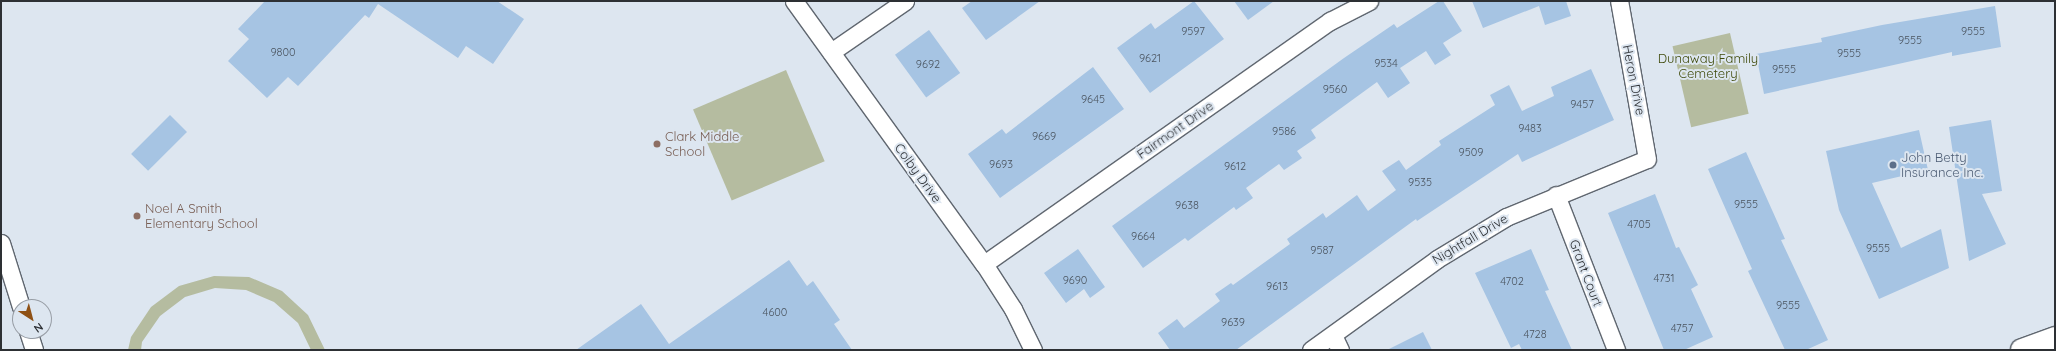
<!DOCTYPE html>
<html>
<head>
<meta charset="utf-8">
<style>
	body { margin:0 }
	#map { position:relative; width:2056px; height:351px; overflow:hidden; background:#dde6f0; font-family:Quicksand,sans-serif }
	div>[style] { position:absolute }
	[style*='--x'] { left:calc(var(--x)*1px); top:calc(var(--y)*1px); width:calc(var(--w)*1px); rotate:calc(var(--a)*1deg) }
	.green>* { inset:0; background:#b5bca0; transform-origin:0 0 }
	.building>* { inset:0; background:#a6c4e3; transform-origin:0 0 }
	.roads { filter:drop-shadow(1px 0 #606770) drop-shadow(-1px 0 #606770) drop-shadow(0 1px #606770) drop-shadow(0 -1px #606770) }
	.minor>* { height:17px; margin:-8.5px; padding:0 8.5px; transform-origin:8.5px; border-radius:8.5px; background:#fff }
	.secondary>* { height:22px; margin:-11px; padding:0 11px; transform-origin:11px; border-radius:11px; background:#fff }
	.dots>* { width:11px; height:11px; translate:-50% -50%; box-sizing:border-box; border:2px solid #dde6f0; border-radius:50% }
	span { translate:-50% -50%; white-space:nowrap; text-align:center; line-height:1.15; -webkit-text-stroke:4px #dde6f0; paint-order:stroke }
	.number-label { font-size:11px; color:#4b5560 }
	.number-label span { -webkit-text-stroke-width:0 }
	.park-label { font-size:13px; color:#3f4a0a }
	.street-label { font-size:13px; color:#2d3034 }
	.education-label { font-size:13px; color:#785e54 }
	.left { translate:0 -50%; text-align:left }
	.service-label { font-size:13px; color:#4e5e75 }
	.frame { position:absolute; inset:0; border:2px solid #2d3034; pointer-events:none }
	.north { position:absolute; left:12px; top:299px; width:40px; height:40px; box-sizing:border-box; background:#dde6f0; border:1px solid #979da5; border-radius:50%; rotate:144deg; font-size:11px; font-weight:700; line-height:16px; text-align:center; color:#2d3034 }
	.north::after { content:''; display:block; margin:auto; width:14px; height:18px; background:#8f5115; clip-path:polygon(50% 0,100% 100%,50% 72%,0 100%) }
</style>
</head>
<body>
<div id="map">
	<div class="green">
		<div style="left:1730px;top:33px;width:83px;height:59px;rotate:77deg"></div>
		<div style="left:786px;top:70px;width:99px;height:101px;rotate:67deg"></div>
		<div style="clip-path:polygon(214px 276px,249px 277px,282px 291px,308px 315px,325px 350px,311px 350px,298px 323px,274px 302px,246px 290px,215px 288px,185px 297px,160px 316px,142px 342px,141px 350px,128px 350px,131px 337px,151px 307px,179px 286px)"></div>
	</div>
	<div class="building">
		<div style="clip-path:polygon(265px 1px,497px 1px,524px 19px,493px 64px,466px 46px,458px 58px,378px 4px,369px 18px,365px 15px,298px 86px,288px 77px,267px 98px,228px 61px,249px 39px,238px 29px)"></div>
		<div style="clip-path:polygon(972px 1px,1040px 1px,986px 40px,962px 8px)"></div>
		<div style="clip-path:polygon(1194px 1px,1224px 39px,1150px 93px,1117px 48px,1151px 23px,1155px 29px)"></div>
		<div style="clip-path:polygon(1234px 1px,1274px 1px,1248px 20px)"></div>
		<div style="clip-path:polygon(1439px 1px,1443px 1px,1462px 31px,1443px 43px,1451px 55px,1435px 65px,1426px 51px,1400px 68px,1410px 83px,1388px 98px,1377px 82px,1311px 130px,1316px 138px,1297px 151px,1302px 158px,1284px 170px,1279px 164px,1246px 188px,1253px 198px,1236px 210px,1234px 207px,1188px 241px,1185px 238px,1143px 268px,1112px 226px,1344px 58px,1394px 24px,1397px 28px)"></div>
		<div style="clip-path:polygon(1472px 1px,1566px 1px,1571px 16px,1545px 25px,1539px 6px,1483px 28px)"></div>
		<div style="clip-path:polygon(1995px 6px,2001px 47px,1952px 56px,1952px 52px,1764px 94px,1756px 54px,1822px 42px,1821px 38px,1882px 25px)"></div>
		<div style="left:929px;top:30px;width:53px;height:42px;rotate:54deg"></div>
		<div style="clip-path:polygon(1093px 67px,1124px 109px,1000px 198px,968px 154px,1002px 129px,1006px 134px)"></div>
		<div style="clip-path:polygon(1591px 69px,1614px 120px,1522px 162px,1518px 154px,1417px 221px,1416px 219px,1236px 350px,1170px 350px,1158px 333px,1177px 319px,1184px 328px,1220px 301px,1215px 294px,1231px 283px,1233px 285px,1290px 244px,1287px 239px,1323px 213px,1326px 218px,1357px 195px,1368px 211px,1396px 190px,1382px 171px,1399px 160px,1406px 170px,1441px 145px,1439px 141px,1495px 105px,1490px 95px,1509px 85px,1522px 111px,1554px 96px,1551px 87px)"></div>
		<div style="left:170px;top:115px;width:24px;height:55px;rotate:45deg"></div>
		<div style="clip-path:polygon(1991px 120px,2002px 191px,1982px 194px,2006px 244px,1969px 261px,1949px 127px)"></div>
		<div style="clip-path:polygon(1919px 130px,1928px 170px,1872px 183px,1901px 248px,1941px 229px,1949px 268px,1879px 299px,1839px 210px,1826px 151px)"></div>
		<div style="clip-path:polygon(1746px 152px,1785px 239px,1781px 240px,1828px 340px,1806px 350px,1785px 350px,1748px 271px,1752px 269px,1708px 169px)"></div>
		<div style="clip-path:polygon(1655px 194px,1676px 248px,1679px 247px,1698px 285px,1691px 289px,1713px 337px,1684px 350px,1664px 350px,1608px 213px)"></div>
		<div style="clip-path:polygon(1078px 249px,1105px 287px,1090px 298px,1084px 289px,1066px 303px,1044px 273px)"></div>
		<div style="clip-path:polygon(1531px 249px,1549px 290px,1545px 291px,1572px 350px,1522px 350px,1519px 344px,1511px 348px,1475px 273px)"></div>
		<div style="clip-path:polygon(789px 260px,807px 286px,813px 281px,840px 320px,834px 324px,852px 350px,576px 350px,641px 304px,669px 344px)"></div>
		<div style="clip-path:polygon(1423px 332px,1432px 350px,1387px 350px)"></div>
	</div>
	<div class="roads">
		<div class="minor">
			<div style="--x:794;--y:1;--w:324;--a:54.2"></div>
			<div style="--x:984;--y:264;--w:54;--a:57.2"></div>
			<div style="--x:1013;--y:309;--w:46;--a:64"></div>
			<div style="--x:831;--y:52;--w:90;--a:-34.6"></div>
			<div style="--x:1556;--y:195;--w:166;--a:68.8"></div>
			<div style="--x:1;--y:243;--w:67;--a:72.6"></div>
			<div style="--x:984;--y:264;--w:423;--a:-35.1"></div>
			<div style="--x:1330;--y:21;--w:44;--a:-27.1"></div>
			<div style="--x:28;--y:331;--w:20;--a:72"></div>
			<div style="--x:1333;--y:335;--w:17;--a:65"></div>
			<div style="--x:1311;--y:350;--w:155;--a:-35.8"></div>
			<div style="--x:1437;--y:259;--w:81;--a:-31.3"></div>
			<div style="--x:1506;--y:217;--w:152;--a:-22.4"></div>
			<div style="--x:1647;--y:159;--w:160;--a:-100"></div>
		</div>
		<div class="secondary">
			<div style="--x:2022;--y:350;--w:35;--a:-20"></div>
		</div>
	</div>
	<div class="dots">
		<div style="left:657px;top:144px;background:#8d6e63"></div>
		<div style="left:1893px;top:165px;background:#5c6f8a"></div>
		<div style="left:137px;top:216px;background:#8d6e63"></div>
	</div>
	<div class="number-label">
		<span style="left:1193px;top:31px">9597</span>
		<span style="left:1973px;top:31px">9555</span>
		<span style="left:1910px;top:40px">9555</span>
		<span style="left:283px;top:52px">9800</span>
		<span style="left:1849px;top:53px">9555</span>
		<span style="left:1150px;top:58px">9621</span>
		<span style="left:1386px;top:63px">9534</span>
		<span style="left:928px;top:64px">9692</span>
		<span style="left:1784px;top:69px">9555</span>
		<span style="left:1335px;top:89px">9560</span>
		<span style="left:1093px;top:99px">9645</span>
		<span style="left:1582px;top:104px">9457</span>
		<span style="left:1530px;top:128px">9483</span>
		<span style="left:1284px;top:131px">9586</span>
		<span style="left:1044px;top:136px">9669</span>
		<span style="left:1471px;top:152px">9509</span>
		<span style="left:1001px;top:164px">9693</span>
		<span style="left:1235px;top:166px">9612</span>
		<span style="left:1420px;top:182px">9535</span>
		<span style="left:1746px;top:204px">9555</span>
		<span style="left:1187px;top:205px">9638</span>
		<span style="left:1639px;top:224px">4705</span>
		<span style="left:1143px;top:236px">9664</span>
		<span style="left:1878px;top:248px">9555</span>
		<span style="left:1322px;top:250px">9587</span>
		<span style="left:1664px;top:278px">4731</span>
		<span style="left:1075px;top:280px">9690</span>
		<span style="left:1512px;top:281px">4702</span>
		<span style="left:1277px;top:286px">9613</span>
		<span style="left:1788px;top:305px">9555</span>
		<span style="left:775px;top:312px">4600</span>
		<span style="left:1233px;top:322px">9639</span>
		<span style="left:1682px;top:328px">4757</span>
		<span style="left:1535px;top:334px">4728</span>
	</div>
	<div class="park-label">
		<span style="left:1708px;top:66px">Dunaway Family<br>Cemetery</span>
	</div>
	<div class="street-label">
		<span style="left:1634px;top:80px;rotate:79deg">Heron Drive</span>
		<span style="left:1175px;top:130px;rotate:-35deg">Fairmont Drive</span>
		<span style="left:918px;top:173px;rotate:54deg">Colby Drive</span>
		<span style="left:1470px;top:239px;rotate:-31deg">Nightfall Drive</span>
		<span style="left:1586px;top:273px;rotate:69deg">Grant Court</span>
	</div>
	<div class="education-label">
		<span class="left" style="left:665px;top:144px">Clark Middle<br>School</span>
		<span class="left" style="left:145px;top:216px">Noel A Smith<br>Elementary School</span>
	</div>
	<div class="service-label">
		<span class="left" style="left:1901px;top:165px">John Betty<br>Insurance Inc.</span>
	</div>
	<div class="frame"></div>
	<div class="north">N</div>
</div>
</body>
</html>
